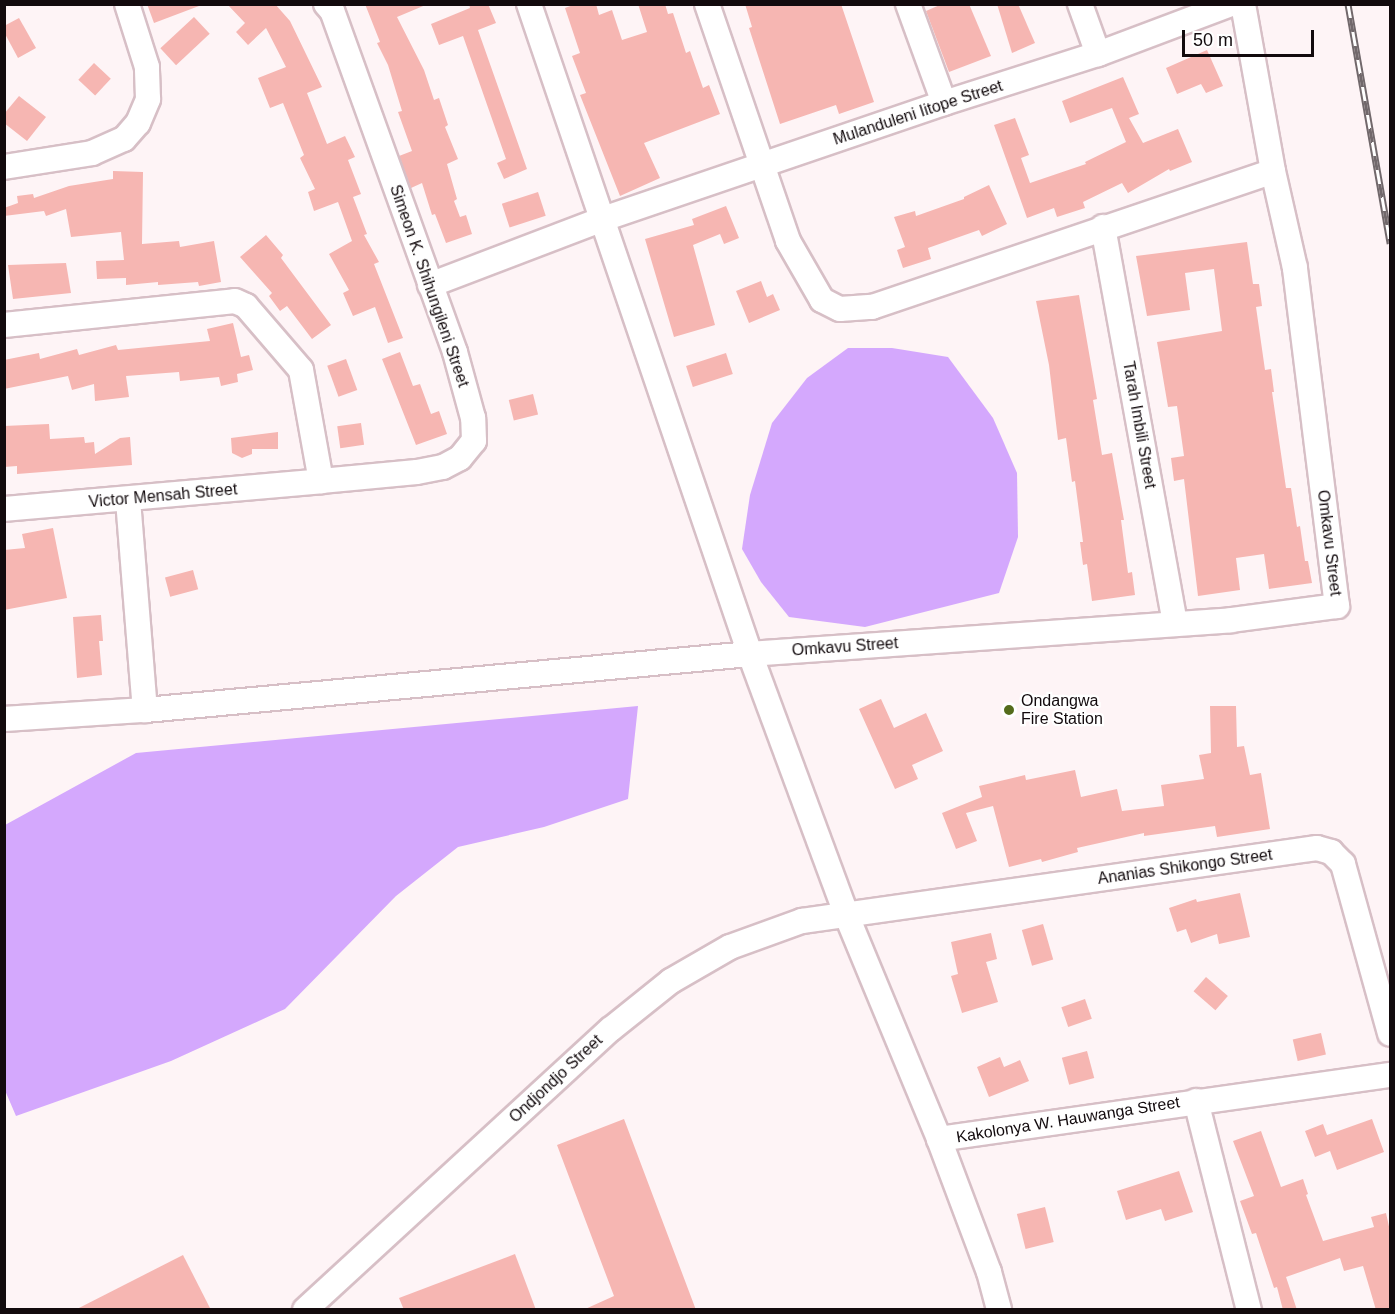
<!DOCTYPE html>
<html>
<head>
<meta charset="utf-8">
<style>
	body { margin:0 }
	#map { position:relative; width:1395px; height:1314px; overflow:hidden; background:#fef4f6; font-family:Helvetica,sans-serif }
	div>[style] { position:absolute }
	[style*='--x'] { left:calc(var(--x)*1px); top:calc(var(--y)*1px); width:calc(var(--w)*1px); rotate:calc(var(--a)*1deg) }
	.water>* { inset:0; background:#d4a8fd }
	.building>* { inset:0; background:#f6b6b2; transform-origin:0 0 }
	.roads { filter:drop-shadow(2px 0 #d7bfc6) drop-shadow(-2px 0 #d7bfc6) drop-shadow(0 2px #d7bfc6) drop-shadow(0 -2px #d7bfc6) }
	.minor>* { height:24px; margin:-12px; padding:0 12px; transform-origin:12px; border-radius:12px; background:#fff }
	.rail>* { height:7px; margin-top:-3.5px; transform-origin:0; background:repeating-linear-gradient(90deg,#fff 0 14px,#71686b 0 28px); box-sizing:border-box; border-block:2px solid #71686b }
	.dots>* { width:16px; height:16px; translate:-50% -50%; box-sizing:border-box; border:3px solid #fff; border-radius:50% }
	span { translate:-50% -50%; white-space:nowrap; text-align:center; line-height:1.15; -webkit-text-stroke:4.5px #fff; paint-order:stroke }
	.street-label { font-size:16px; color:#120a0d }
	.poi-label { font-size:16px; color:#120a0d }
	.left { translate:0 -50%; text-align:left }
	.frame { position:absolute; inset:0; border:6px solid #120a0d; pointer-events:none }
	.scale { position:absolute; left:1182px; top:30px; width:132px; height:27px; box-sizing:border-box; border:3px solid #120a0d; border-top:0; padding-left:8px; font-size:18px; line-height:21px; white-space:nowrap; color:#120a0d; -webkit-text-stroke:4px #fff; paint-order:stroke }
</style>
</head>
<body>
<div id="map">
	<div class="water">
		<div style="clip-path:polygon(848px 348px,892px 348px,948px 357px,993px 418px,1017px 473px,1018px 537px,999px 593px,865px 627px,789px 617px,761px 582px,742px 549px,750px 495px,772px 423px,807px 378px)"></div>
		<div style="clip-path:polygon(638px 706px,628px 799px,544px 827px,458px 847px,396px 896px,285px 1009px,171px 1061px,16px 1116px,4px 1088px,5px 825px,136px 753px)"></div>
	</div>
	<div class="building">
		<div style="clip-path:polygon(147px 4px,199px 4px,199px 6px,154px 23px)"></div>
		<div style="clip-path:polygon(227px 4px,275px 4px,290px 21px,322px 87px,307px 93px,327px 144px,345px 136px,355px 157px,348px 160px,361px 194px,353px 197px,367px 234px,364px 235px,379px 262px,374px 264px,403px 338px,388px 343px,375px 307px,353px 316px,343px 293px,349px 290px,329px 254px,352px 241px,338px 202px,314px 211px,308px 192px,315px 189px,300px 158px,304px 155px,283px 103px,270px 108px,258px 78px,286px 67px,266px 28px,248px 45px,236px 32px,245px 23px)"></div>
		<div style="clip-path:polygon(365px 4px,428px 4px,397px 17px,424px 70px,434px 100px,439px 98px,448px 125px,445px 127px,458px 159px,447px 164px,457px 199px,454px 201px,460px 217px,466px 215px,472px 234px,446px 243px,435px 214px,432px 215px,422px 183px,411px 188px,399px 156px,412px 151px,398px 112px,402px 111px,388px 65px,377px 43px,380px 42px)"></div>
		<div style="clip-path:polygon(469px 4px,488px 4px,496px 23px,478px 30px,527px 169px,504px 179px,497px 163px,506px 159px,463px 36px,439px 45px,431px 24px,470px 8px)"></div>
		<div style="clip-path:polygon(576px 4px,596px 4px,599px 15px,612px 10px,622px 40px,647px 32px,638px 4px,665px 4px,668px 14px,673px 13px,686px 53px,690px 51px,703px 88px,709px 85px,720px 114px,644px 143px,660px 178px,620px 196px,580px 95px,586px 93px,572px 56px,580px 53px,565px 8px)"></div>
		<div style="clip-path:polygon(745px 4px,841px 4px,874px 102px,839px 114px,836px 105px,780px 124px,749px 28px,752px 27px)"></div>
		<div style="clip-path:polygon(942px 4px,969px 4px,991px 56px,949px 72px,926px 11px)"></div>
		<div style="clip-path:polygon(997px 4px,1018px 4px,1035px 43px,1012px 53px)"></div>
		<div style="left:194px;top:17px;width:23px;height:46px;rotate:47deg"></div>
		<div style="clip-path:polygon(19px 18px,36px 48px,18px 58px,4px 32px,4px 26px)"></div>
		<div style="clip-path:polygon(1207px 50px,1223px 86px,1206px 93px,1201px 84px,1177px 94px,1166px 68px)"></div>
		<div style="left:94px;top:63px;width:23px;height:23px;rotate:43deg"></div>
		<div style="clip-path:polygon(1123px 77px,1139px 114px,1129px 118px,1143px 143px,1178px 129px,1192px 162px,1170px 171px,1169px 169px,1128px 193px,1122px 183px,1083px 202px,1085px 208px,1057px 217px,1054px 208px,1027px 218px,994px 125px,1015px 118px,1029px 155px,1021px 158px,1030px 183px,1086px 164px,1085px 162px,1126px 142px,1112px 108px,1070px 123px,1062px 101px)"></div>
		<div style="clip-path:polygon(19px 96px,46px 117px,27px 141px,4px 123px,4px 114px)"></div>
		<div style="clip-path:polygon(113px 171px,143px 172px,142px 244px,179px 241px,180px 247px,214px 241px,221px 282px,199px 286px,198px 282px,158px 285px,158px 282px,126px 285px,126px 278px,97px 279px,96px 261px,124px 260px,121px 232px,71px 237px,66px 209px,46px 216px,44px 211px,4px 216px,4px 208px,18px 203px,17px 196px,33px 194px,34px 198px,69px 186px,113px 179px)"></div>
		<div style="clip-path:polygon(989px 185px,1007px 224px,982px 236px,979px 230px,928px 248px,931px 259px,903px 268px,897px 250px,905px 247px,894px 217px,915px 211px,916px 216px,964px 199px,964px 197px)"></div>
		<div style="left:538px;top:192px;width:25px;height:38px;rotate:72deg"></div>
		<div style="clip-path:polygon(726px 206px,739px 238px,724px 244px,720px 234px,693px 245px,715px 325px,674px 337px,645px 239px,694px 225px,692px 219px)"></div>
		<div style="clip-path:polygon(266px 235px,283px 255px,281px 258px,331px 325px,312px 339px,287px 306px,280px 311px,269px 296px,272px 293px,240px 257px)"></div>
		<div style="clip-path:polygon(1247px 242px,1253px 284px,1259px 284px,1262px 306px,1256px 307px,1265px 370px,1271px 369px,1274px 392px,1272px 392px,1286px 488px,1291px 488px,1297px 527px,1300px 526px,1305px 561px,1308px 561px,1312px 583px,1269px 589px,1264px 554px,1236px 558px,1240px 590px,1198px 596px,1184px 479px,1174px 481px,1171px 458px,1184px 456px,1177px 406px,1168px 407px,1157px 342px,1222px 331px,1214px 269px,1185px 273px,1190px 310px,1147px 316px,1136px 256px)"></div>
		<div style="clip-path:polygon(66px 263px,71px 293px,13px 299px,8px 265px)"></div>
		<div style="clip-path:polygon(761px 281px,767px 297px,773px 294px,780px 310px,749px 323px,736px 291px)"></div>
		<div style="clip-path:polygon(1079px 295px,1097px 399px,1093px 400px,1102px 455px,1112px 453px,1124px 520px,1121px 520px,1128px 573px,1132px 572px,1135px 595px,1092px 601px,1087px 564px,1083px 565px,1080px 542px,1083px 542px,1075px 481px,1072px 482px,1066px 438px,1058px 440px,1049px 365px,1036px 301px)"></div>
		<div style="clip-path:polygon(233px 323px,241px 357px,249px 355px,253px 370px,237px 374px,238px 382px,221px 386px,219px 377px,180px 381px,179px 372px,126px 376px,129px 397px,95px 401px,94px 384px,72px 390px,68px 376px,4px 389px,4px 360px,39px 353px,40px 359px,77px 349px,79px 355px,116px 345px,118px 350px,210px 341px,207px 329px)"></div>
		<div style="clip-path:polygon(400px 352px,413px 386px,420px 384px,431px 414px,439px 411px,447px 434px,416px 445px,382px 359px)"></div>
		<div style="left:726px;top:353px;width:22px;height:42px;rotate:72deg"></div>
		<div style="left:346px;top:359px;width:33px;height:20px;rotate:70deg"></div>
		<div style="left:533px;top:394px;width:21px;height:25px;rotate:76deg"></div>
		<div style="left:361px;top:423px;width:22px;height:24px;rotate:82deg"></div>
		<div style="clip-path:polygon(49px 424px,50px 439px,84px 437px,85px 443px,94px 442px,95px 454px,120px 438px,130px 437px,132px 465px,17px 474px,17px 466px,4px 467px,4px 426px)"></div>
		<div style="clip-path:polygon(278px 432px,278px 449px,252px 449px,252px 454px,242px 458px,232px 453px,231px 438px)"></div>
		<div style="clip-path:polygon(53px 528px,67px 598px,4px 610px,4px 550px,25px 548px,22px 534px)"></div>
		<div style="left:193px;top:570px;width:20px;height:29px;rotate:75deg"></div>
		<div style="clip-path:polygon(101px 615px,103px 641px,99px 641px,102px 675px,77px 678px,73px 617px)"></div>
		<div style="clip-path:polygon(881px 699px,894px 728px,926px 713px,943px 751px,912px 765px,918px 779px,895px 789px,859px 709px)"></div>
		<div style="clip-path:polygon(1210px 706px,1236px 706px,1237px 747px,1244px 746px,1250px 775px,1261px 773px,1270px 829px,1217px 837px,1215px 826px,1144px 836px,1144px 833px,1077px 848px,1078px 852px,1042px 862px,1041px 859px,1009px 867px,993px 806px,966px 813px,977px 841px,956px 849px,942px 813px,982px 797px,979px 786px,1025px 775px,1026px 780px,1075px 770px,1081px 797px,1117px 789px,1122px 811px,1164px 806px,1161px 785px,1204px 779px,1199px 755px,1211px 753px)"></div>
		<div style="clip-path:polygon(1240px 893px,1250px 937px,1219px 944px,1217px 934px,1191px 943px,1186px 929px,1177px 932px,1169px 908px,1196px 899px,1197px 902px)"></div>
		<div style="left:1043px;top:924px;width:37px;height:22px;rotate:74deg"></div>
		<div style="clip-path:polygon(991px 933px,997px 959px,986px 962px,998px 1002px,962px 1013px,951px 976px,958px 974px,951px 942px)"></div>
		<div style="left:1206px;top:977px;width:29px;height:19px;rotate:41deg"></div>
		<div style="left:1085px;top:999px;width:21px;height:25px;rotate:71deg"></div>
		<div style="left:1321px;top:1033px;width:22px;height:29px;rotate:77deg"></div>
		<div style="left:1087px;top:1051px;width:28px;height:26px;rotate:75deg"></div>
		<div style="clip-path:polygon(1000px 1057px,1004px 1067px,1020px 1060px,1029px 1081px,989px 1097px,977px 1067px)"></div>
		<div style="clip-path:polygon(624px 1119px,696px 1310px,583px 1310px,614px 1296px,557px 1145px)"></div>
		<div style="clip-path:polygon(1372px 1119px,1384px 1152px,1337px 1170px,1330px 1151px,1315px 1157px,1305px 1131px,1323px 1124px,1327px 1135px)"></div>
		<div style="clip-path:polygon(1261px 1131px,1281px 1187px,1303px 1179px,1308px 1194px,1306px 1195px,1323px 1241px,1374px 1227px,1371px 1217px,1386px 1213px,1390px 1231px,1390px 1310px,1376px 1310px,1363px 1266px,1344px 1271px,1340px 1258px,1286px 1277px,1297px 1310px,1283px 1310px,1277px 1287px,1274px 1288px,1256px 1233px,1252px 1234px,1240px 1201px,1254px 1196px,1233px 1141px)"></div>
		<div style="clip-path:polygon(1179px 1171px,1193px 1212px,1165px 1221px,1161px 1209px,1126px 1220px,1117px 1191px)"></div>
		<div style="left:1045px;top:1207px;width:36px;height:29px;rotate:76deg"></div>
		<div style="clip-path:polygon(515px 1254px,536px 1310px,404px 1310px,399px 1298px)"></div>
		<div style="clip-path:polygon(183px 1255px,211px 1310px,75px 1310px)"></div>
	</div>
	<div class="roads">
		<div class="minor">
			<div style="--x:529;--y:4;--w:687;--a:71.22"></div>
			<div style="--x:750;--y:654;--w:277;--a:69.7"></div>
			<div style="--x:846;--y:914;--w:243;--a:67.5"></div>
			<div style="--x:939;--y:1139;--w:142;--a:69.4"></div>
			<div style="--x:989;--y:1272;--w:39;--a:75"></div>
			<div style="--x:707;--y:4;--w:250;--a:71.1"></div>
			<div style="--x:788;--y:241;--w:68;--a:60"></div>
			<div style="--x:822;--y:300;--w:20;--a:27"></div>
			<div style="--x:840;--y:309;--w:32;--a:-4"></div>
			<div style="--x:872;--y:307;--w:423;--a:-18.7"></div>
			<div style="--x:908;--y:4;--w:105;--a:70"></div>
			<div style="--x:1080;--y:4;--w:53;--a:70.2"></div>
			<div style="--x:4;--y:167;--w:89;--a:-9"></div>
			<div style="--x:92;--y:153;--w:35;--a:-24"></div>
			<div style="--x:124;--y:139;--w:21;--a:-49"></div>
			<div style="--x:138;--y:123;--w:26;--a:-67"></div>
			<div style="--x:148;--y:99;--w:32;--a:-92"></div>
			<div style="--x:147;--y:67;--w:66;--a:-107.6"></div>
			<div style="--x:1103;--y:227;--w:403;--a:79.7"></div>
			<div style="--x:430;--y:285;--w:185;--a:-20.9"></div>
			<div style="--x:603;--y:219;--w:360;--a:-18.8"></div>
			<div style="--x:944;--y:103;--w:162;--a:-17.7"></div>
			<div style="--x:1098;--y:54;--w:142;--a:-20.6"></div>
			<div style="--x:4;--y:325;--w:232;--a:-5.9"></div>
			<div style="--x:235;--y:301;--w:12;--a:24"></div>
			<div style="--x:246;--y:306;--w:84;--a:49.3"></div>
			<div style="--x:301;--y:370;--w:113;--a:79.8"></div>
			<div style="--x:321;--y:481;--w:96;--a:-5.4"></div>
			<div style="--x:417;--y:472;--w:26;--a:-11"></div>
			<div style="--x:443;--y:467;--w:19;--a:-28"></div>
			<div style="--x:460;--y:458;--w:22;--a:-51"></div>
			<div style="--x:474;--y:441;--w:23;--a:-92"></div>
			<div style="--x:473;--y:418;--w:68;--a:-105.3"></div>
			<div style="--x:455;--y:352;--w:363;--a:-109.8"></div>
			<div style="--x:332;--y:11;--w:9;--a:-131"></div>
			<div style="--x:128;--y:500;--w:211;--a:85.4"></div>
			<div style="--x:4;--y:509;--w:318;--a:-5"></div>
			<div style="--x:4;--y:719;--w:141;--a:-3.7"></div>
			<div style="--x:145;--y:710;--w:608;--a:-5.29"></div>
			<div style="--x:750;--y:654;--w:482;--a:-4"></div>
			<div style="--x:1231;--y:620;--w:107;--a:-7.5"></div>
			<div style="--x:1337;--y:606;--w:341;--a:-97.1"></div>
			<div style="--x:1295;--y:268;--w:99;--a:-102.8"></div>
			<div style="--x:1273;--y:171;--w:170;--a:-100.2"></div>
			<div style="--x:1196;--y:1101;--w:216;--a:75.8"></div>
			<div style="--x:939;--y:1139;--w:456;--a:-8.1"></div>
			<div style="--x:305;--y:1310;--w:415;--a:-42.6"></div>
			<div style="--x:611;--y:1029;--w:77;--a:-38.7"></div>
			<div style="--x:671;--y:981;--w:68;--a:-30"></div>
			<div style="--x:730;--y:947;--w:77;--a:-19.9"></div>
			<div style="--x:802;--y:921;--w:520;--a:-8.07"></div>
			<div style="--x:1317;--y:848;--w:15;--a:16"></div>
			<div style="--x:1331;--y:852;--w:17;--a:45"></div>
			<div style="--x:1343;--y:864;--w:176;--a:74.5"></div>
		</div>
	</div>
	<div class="rail">
		<div style="--x:1348;--y:4;--w:243;--a:80"></div>
	</div>
	<div class="dots">
		<div style="left:1009px;top:710px;background:#546b1b"></div>
	</div>
	<div class="street-label">
		<span style="left:918px;top:113px;rotate:-18deg">Mulanduleni Iitope Street</span>
		<span style="left:429px;top:286px;rotate:71deg">Simeon K. Shihungileni Street</span>
		<span style="left:1139px;top:425px;rotate:80deg">Tarah Imbili Street</span>
		<span style="left:163px;top:496px;rotate:-5deg">Victor Mensah Street</span>
		<span style="left:1329px;top:543px;rotate:83deg">Omkavu Street</span>
		<span style="left:845px;top:647px;rotate:-4deg">Omkavu Street</span>
		<span style="left:1185px;top:867px;rotate:-8deg">Ananias Shikongo Street</span>
		<span style="left:556px;top:1079px;rotate:-43deg">Ondjondjo Street</span>
		<span style="left:1068px;top:1120px;rotate:-9deg">Kakolonya W. Hauwanga Street</span>
	</div>
	<div class="poi-label">
		<span class="left" style="left:1021px;top:710px">Ondangwa<br>Fire Station</span>
	</div>
	<div class="frame"></div>
	<div class="scale">50 m</div>
</div>
</body>
</html>
